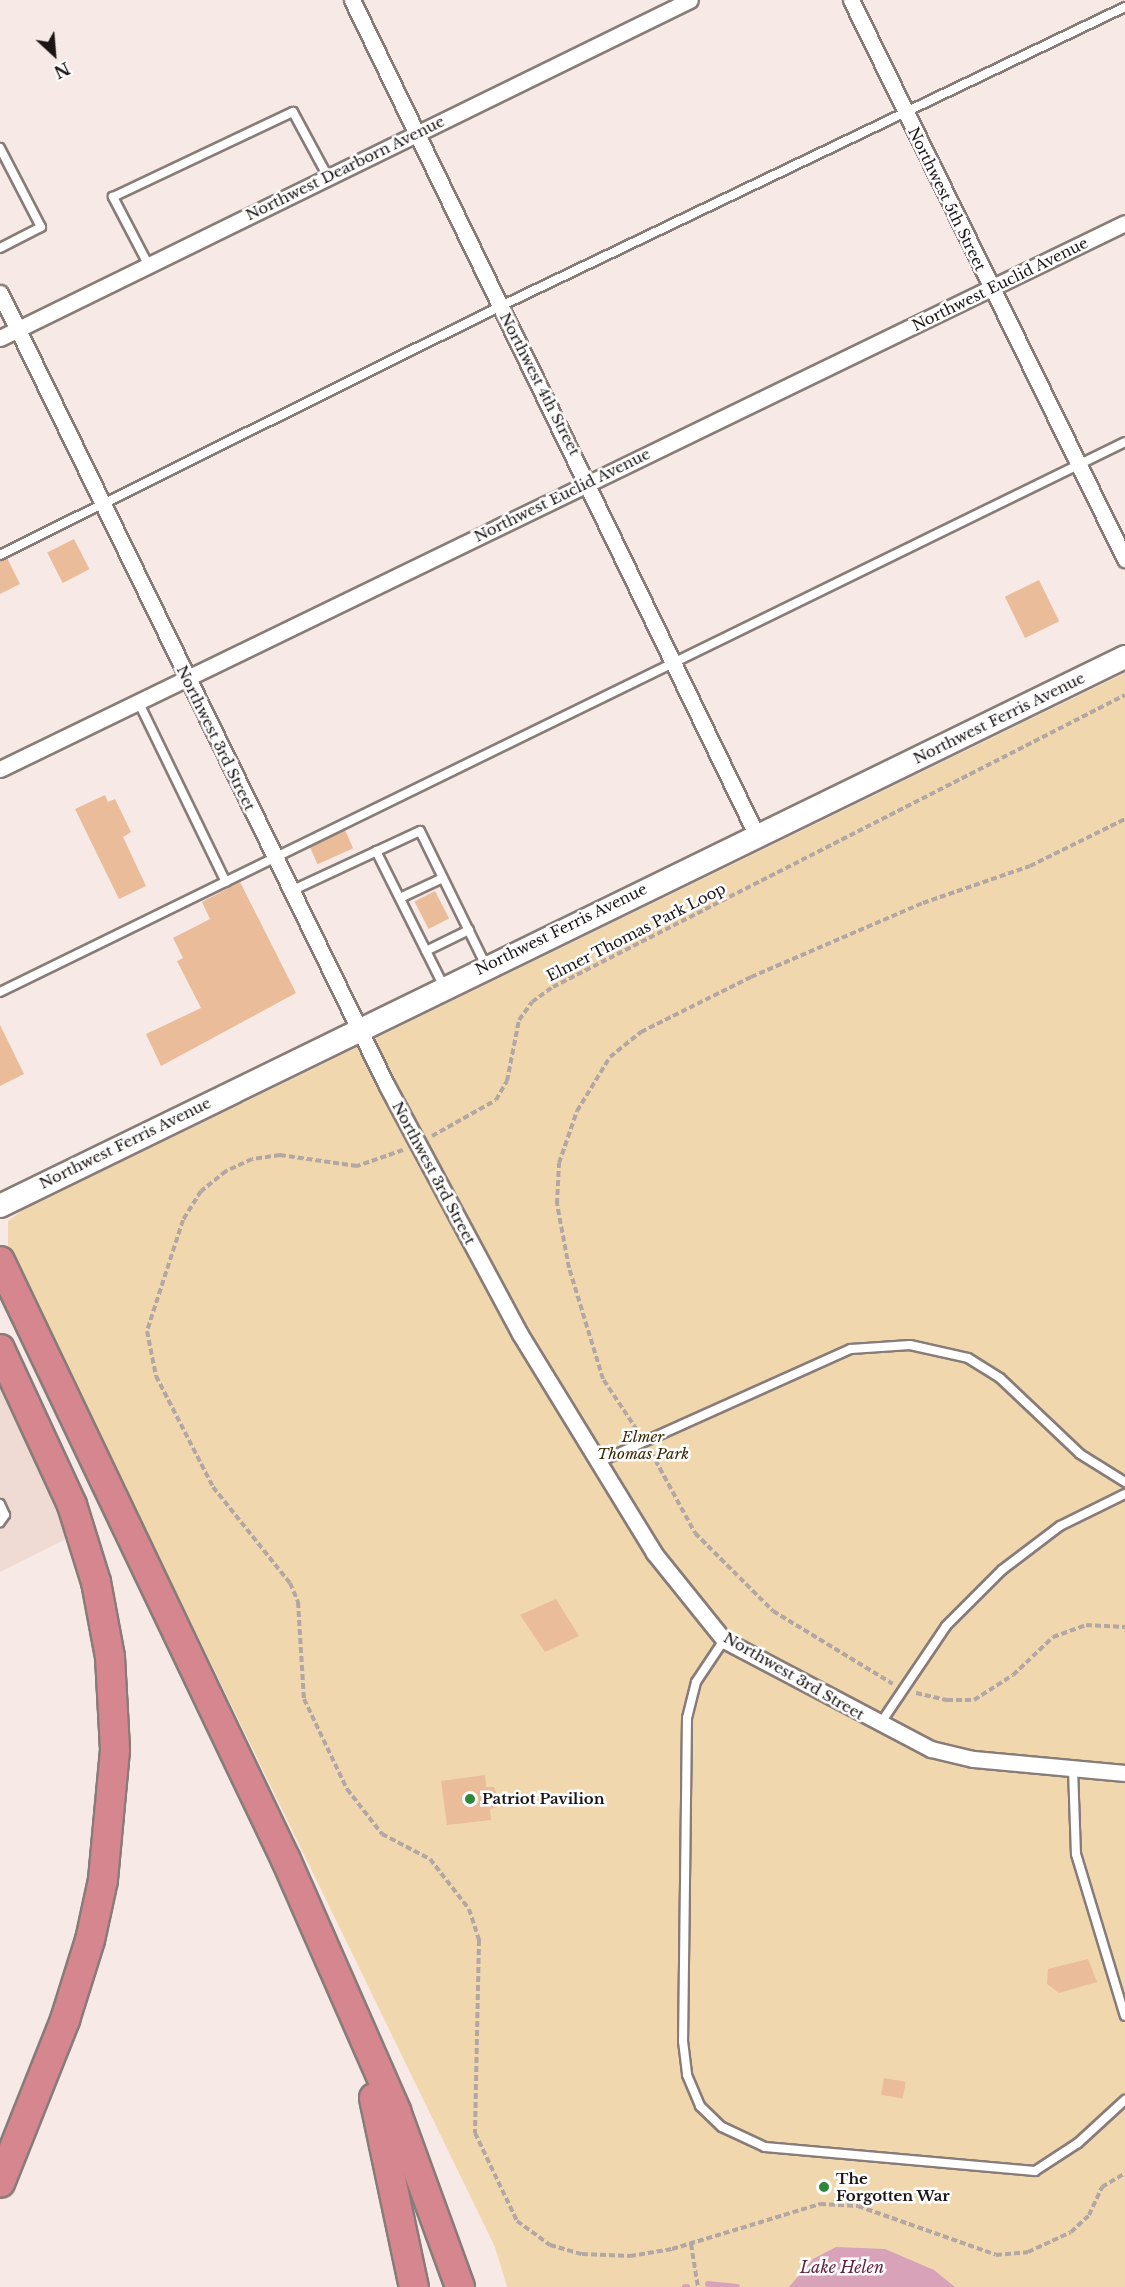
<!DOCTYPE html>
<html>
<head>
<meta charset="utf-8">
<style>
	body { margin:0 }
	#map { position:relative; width:1125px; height:2287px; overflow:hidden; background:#f7e9e5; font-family:"Libre Baskerville",serif }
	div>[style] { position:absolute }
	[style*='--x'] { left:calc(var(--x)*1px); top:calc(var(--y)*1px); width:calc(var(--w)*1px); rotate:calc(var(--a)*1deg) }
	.built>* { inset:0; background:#f0dad4 }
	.green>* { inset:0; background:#f1d7ae }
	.water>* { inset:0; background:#d8a2b9 }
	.stream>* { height:6px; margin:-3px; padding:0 3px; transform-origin:3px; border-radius:3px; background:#d8a2b9 }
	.building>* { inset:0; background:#eabc9a; transform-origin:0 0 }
	.path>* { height:4px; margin-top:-2px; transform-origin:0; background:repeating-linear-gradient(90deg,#b3a7a4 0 6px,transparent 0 9px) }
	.roads { filter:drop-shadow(2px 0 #887c78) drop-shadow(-2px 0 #887c78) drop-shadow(0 2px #887c78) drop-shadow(0 -2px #887c78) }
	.lane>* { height:8px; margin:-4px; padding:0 4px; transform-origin:4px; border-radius:4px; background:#fff }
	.street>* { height:15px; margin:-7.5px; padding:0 7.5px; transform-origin:7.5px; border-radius:7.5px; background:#fff }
	.secondary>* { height:22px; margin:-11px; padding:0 11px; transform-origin:11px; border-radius:11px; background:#fff }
	.highway>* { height:28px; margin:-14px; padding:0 14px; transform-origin:14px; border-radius:14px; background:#d6868e }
	.dots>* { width:16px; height:16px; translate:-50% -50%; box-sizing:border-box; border:3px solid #fff; border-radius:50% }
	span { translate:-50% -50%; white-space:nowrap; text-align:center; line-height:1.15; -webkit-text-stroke:5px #fff; paint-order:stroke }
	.street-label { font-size:15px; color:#1b1615 }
	.park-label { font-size:15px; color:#392500; font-style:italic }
	.poi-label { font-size:15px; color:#1b1615; font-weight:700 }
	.left { translate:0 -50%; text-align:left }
	.water-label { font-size:16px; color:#622243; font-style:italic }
	.north { position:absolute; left:24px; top:24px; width:60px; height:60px; -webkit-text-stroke:4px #fff; paint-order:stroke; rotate:154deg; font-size:16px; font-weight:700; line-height:24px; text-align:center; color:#1b1615 }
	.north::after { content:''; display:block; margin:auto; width:21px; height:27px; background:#1b1615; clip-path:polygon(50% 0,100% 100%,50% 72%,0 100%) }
</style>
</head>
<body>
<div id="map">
	<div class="built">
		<div style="clip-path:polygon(0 1375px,72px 1536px,0 1572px)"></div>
	</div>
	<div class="green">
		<div style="clip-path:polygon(1125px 673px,1125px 2287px,507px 2287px,495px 2247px,8px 1246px,8px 1221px,23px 1210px)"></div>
	</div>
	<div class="water">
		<div style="clip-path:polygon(836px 2247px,885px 2249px,934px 2270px,955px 2287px,789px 2287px,813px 2259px)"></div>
	</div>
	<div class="stream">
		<div style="--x:708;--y:2284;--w:29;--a:6"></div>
		<div style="--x:685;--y:2287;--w:2;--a:0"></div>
	</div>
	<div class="building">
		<div style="left:74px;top:539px;width:34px;height:30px;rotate:63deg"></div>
		<div style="clip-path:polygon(7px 558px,20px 584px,0 594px,0 561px)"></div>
		<div style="left:1039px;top:580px;width:46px;height:38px;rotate:64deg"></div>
		<div style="clip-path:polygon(105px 795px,108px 802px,115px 799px,131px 832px,123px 837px,146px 886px,119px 899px,75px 809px)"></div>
		<div style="left:345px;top:830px;width:20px;height:39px;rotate:66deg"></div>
		<div style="clip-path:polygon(240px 882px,296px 993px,161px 1066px,146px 1034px,201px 1008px,177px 961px,183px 958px,173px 938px,210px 919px,202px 902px)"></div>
		<div style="left:435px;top:891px;width:31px;height:23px;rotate:63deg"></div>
		<div style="clip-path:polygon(0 1025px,24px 1074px,0 1086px)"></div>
		<div style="clip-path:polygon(556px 1599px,579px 1636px,545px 1652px,520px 1615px)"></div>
		<div style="clip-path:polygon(485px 1775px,486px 1787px,494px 1787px,498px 1797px,497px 1807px,490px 1809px,491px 1820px,447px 1825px,441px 1781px)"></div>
		<div style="clip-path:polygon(1088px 1959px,1097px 1982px,1059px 1993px,1047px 1984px,1048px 1969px)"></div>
		<div style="left:884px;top:2078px;width:22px;height:17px;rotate:10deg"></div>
	</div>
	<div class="path">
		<div style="--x:432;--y:1136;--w:73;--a:-29.4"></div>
		<div style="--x:496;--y:1100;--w:22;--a:-60"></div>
		<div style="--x:507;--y:1081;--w:62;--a:-78.9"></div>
		<div style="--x:519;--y:1020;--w:22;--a:-54"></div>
		<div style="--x:532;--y:1002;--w:26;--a:-36"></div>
		<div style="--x:553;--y:987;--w:642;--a:-27.04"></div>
		<div style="--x:403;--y:1150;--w:49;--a:160.8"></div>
		<div style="--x:357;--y:1166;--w:78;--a:-171.9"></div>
		<div style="--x:280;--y:1155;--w:28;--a:172"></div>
		<div style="--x:252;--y:1159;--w:29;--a:155"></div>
		<div style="--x:226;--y:1171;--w:32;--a:141"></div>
		<div style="--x:201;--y:1191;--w:34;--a:122"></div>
		<div style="--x:183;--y:1220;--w:117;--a:108"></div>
		<div style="--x:147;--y:1331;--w:46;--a:78.7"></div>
		<div style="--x:156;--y:1376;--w:125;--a:62.8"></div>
		<div style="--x:213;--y:1487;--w:123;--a:51.3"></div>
		<div style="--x:290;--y:1583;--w:21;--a:67"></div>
		<div style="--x:298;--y:1602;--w:97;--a:86.5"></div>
		<div style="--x:304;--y:1699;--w:100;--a:64.5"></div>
		<div style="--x:347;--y:1789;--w:57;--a:52.1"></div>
		<div style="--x:382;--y:1834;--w:54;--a:27.5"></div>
		<div style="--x:430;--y:1859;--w:63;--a:52"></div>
		<div style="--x:469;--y:1909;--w:33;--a:72"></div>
		<div style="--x:479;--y:1940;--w:193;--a:91.2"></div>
		<div style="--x:475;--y:2133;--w:98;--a:64.5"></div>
		<div style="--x:517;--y:2221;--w:41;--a:36"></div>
		<div style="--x:550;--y:2245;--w:33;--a:16"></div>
		<div style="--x:582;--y:2254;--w:48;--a:2.4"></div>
		<div style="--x:630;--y:2256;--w:43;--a:-9.5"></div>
		<div style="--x:672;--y:2249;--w:155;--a:-16.9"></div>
		<div style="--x:820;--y:2204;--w:38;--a:3"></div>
		<div style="--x:858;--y:2206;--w:146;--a:19.5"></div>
		<div style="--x:996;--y:2255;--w:32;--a:-5"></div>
		<div style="--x:1028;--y:2252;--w:47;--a:-24.9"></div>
		<div style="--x:1071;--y:2232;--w:25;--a:-43"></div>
		<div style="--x:1089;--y:2215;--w:31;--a:-65"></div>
		<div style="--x:1102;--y:2187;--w:27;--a:-31"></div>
		<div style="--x:637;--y:1430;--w:61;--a:-123.7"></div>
		<div style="--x:603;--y:1379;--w:116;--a:-107"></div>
		<div style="--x:569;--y:1268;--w:65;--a:-100.6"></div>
		<div style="--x:557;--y:1204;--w:41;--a:-87.2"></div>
		<div style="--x:559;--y:1163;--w:55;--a:-70.9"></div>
		<div style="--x:577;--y:1111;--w:63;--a:-58.6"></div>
		<div style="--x:610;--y:1057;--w:40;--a:-39"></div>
		<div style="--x:641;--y:1032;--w:123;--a:-26.6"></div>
		<div style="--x:751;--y:977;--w:187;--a:-23.3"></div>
		<div style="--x:923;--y:903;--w:113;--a:-19.1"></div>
		<div style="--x:1030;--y:866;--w:106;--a:-26.3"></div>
		<div style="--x:651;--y:1452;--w:92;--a:61.5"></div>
		<div style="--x:695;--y:1533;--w:110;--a:45"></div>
		<div style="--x:773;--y:1611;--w:140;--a:31.3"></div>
		<div style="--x:916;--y:1693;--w:32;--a:13"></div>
		<div style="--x:947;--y:1700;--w:27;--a:0"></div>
		<div style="--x:974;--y:1700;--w:46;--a:-32.7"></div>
		<div style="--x:1013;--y:1675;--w:55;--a:-43.5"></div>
		<div style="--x:1053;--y:1637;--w:35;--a:-20"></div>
		<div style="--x:1086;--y:1625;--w:39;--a:3"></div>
		<div style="--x:691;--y:2244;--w:44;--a:80.8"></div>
	</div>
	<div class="roads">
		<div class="lane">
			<div style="--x:0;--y:148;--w:89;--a:62.6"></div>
			<div style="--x:41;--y:227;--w:46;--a:152.9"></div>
			<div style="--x:148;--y:264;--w:76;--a:-117.6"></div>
			<div style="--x:113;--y:197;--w:199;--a:-25.3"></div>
			<div style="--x:293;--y:112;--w:72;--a:61.6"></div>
			<div style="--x:0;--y:555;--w:559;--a:-26.43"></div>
			<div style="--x:501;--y:306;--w:692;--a:-25.6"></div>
			<div style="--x:138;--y:701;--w:201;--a:64.1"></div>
			<div style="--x:376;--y:851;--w:152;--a:63.4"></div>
			<div style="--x:291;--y:891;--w:142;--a:-24.9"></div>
			<div style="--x:420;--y:831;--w:150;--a:63.9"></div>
			<div style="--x:400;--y:898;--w:47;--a:-24.9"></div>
			<div style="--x:426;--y:951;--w:48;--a:-26"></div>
			<div style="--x:0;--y:992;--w:1252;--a:-26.05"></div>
			<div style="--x:599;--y:1462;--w:276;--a:-24.2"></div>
			<div style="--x:851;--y:1349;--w:59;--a:-3.9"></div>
			<div style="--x:910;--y:1345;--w:59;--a:12.6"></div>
			<div style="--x:968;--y:1358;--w:38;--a:32"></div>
			<div style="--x:1000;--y:1378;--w:110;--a:43.5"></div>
			<div style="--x:1080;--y:1454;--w:53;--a:31.9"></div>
			<div style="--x:0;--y:1504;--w:12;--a:66"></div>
			<div style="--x:5;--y:1515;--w:9;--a:126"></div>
			<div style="--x:724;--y:1640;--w:50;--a:123.7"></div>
			<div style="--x:696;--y:1682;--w:37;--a:104"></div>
			<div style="--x:687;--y:1718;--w:323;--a:90.7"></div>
			<div style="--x:683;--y:2041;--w:34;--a:83"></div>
			<div style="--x:687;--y:2075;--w:34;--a:67"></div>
			<div style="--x:700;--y:2106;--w:30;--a:44"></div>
			<div style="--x:722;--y:2127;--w:47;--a:24.9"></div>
			<div style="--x:765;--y:2147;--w:271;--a:5.1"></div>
			<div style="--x:1035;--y:2171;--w:51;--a:-33.1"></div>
			<div style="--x:1078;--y:2143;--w:64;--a:-42.5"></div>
			<div style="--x:880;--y:1724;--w:118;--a:-56"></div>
			<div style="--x:946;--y:1626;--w:79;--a:-45"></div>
			<div style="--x:1002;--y:1570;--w:73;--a:-37.2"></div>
			<div style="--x:1060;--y:1526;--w:72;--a:-26.2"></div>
			<div style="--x:1073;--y:1769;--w:85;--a:88"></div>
			<div style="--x:1076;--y:1854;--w:169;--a:73.2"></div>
		</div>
		<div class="street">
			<div style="--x:352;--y:0;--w:927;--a:64.15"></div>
			<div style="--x:851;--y:0;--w:623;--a:63.89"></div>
			<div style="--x:0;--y:293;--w:882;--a:63.99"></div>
			<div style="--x:387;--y:1086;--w:281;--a:61.8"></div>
			<div style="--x:520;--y:1334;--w:257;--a:58.5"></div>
			<div style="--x:654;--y:1553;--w:112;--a:51.2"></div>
			<div style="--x:724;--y:1640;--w:234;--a:27.8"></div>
			<div style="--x:931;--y:1749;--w:43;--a:13.4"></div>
			<div style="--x:973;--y:1759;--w:153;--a:5.3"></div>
			<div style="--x:0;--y:338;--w:768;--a:-26.1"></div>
			<div style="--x:0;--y:769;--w:1250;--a:-25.89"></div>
		</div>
		<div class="secondary">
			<div style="--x:0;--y:1206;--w:1252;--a:-26.01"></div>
		</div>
		<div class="highway">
			<div style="--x:0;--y:1261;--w:664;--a:64.48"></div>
			<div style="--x:286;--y:1860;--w:274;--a:66.3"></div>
			<div style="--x:396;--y:2111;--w:187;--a:70"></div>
			<div style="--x:0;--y:1349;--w:172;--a:65.2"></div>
			<div style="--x:72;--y:1505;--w:81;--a:72.7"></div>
			<div style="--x:96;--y:1582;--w:76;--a:79.4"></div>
			<div style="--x:110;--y:1657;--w:93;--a:86.9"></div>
			<div style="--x:115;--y:1750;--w:131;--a:95.3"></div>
			<div style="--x:103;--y:1880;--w:61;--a:102.2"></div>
			<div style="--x:90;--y:1940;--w:84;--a:107.4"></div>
			<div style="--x:65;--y:2020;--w:175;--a:111.7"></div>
			<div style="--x:374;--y:2098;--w:193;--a:78.1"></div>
		</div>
	</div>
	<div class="dots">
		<div style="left:470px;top:1799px;background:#2d8839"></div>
		<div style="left:824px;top:2187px;background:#2d8839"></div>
	</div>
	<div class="street-label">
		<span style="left:345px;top:168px;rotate:-26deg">Northwest Dearborn Avenue</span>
		<span style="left:947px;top:199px;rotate:64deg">Northwest 5th Street</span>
		<span style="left:1000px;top:284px;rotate:-26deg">Northwest Euclid Avenue</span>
		<span style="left:540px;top:384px;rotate:63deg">Northwest 4th Street</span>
		<span style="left:562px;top:495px;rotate:-26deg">Northwest Euclid Avenue</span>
		<span style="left:999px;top:718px;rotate:-26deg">Northwest Ferris Avenue</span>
		<span style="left:216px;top:738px;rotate:64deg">Northwest 3rd Street</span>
		<span style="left:561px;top:929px;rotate:-26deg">Northwest Ferris Avenue</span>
		<span style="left:636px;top:932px;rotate:-27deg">Elmer Thomas Park Loop</span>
		<span style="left:125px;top:1143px;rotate:-26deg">Northwest Ferris Avenue</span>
		<span style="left:434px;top:1173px;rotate:62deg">Northwest 3rd Street</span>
		<span style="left:794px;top:1676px;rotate:30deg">Northwest 3rd Street</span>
	</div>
	<div class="park-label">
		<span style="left:643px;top:1445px">Elmer<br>Thomas Park</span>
	</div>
	<div class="poi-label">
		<span class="left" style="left:482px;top:1799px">Patriot Pavilion</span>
		<span class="left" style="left:836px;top:2187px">The<br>Forgotten War</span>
	</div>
	<div class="water-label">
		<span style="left:842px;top:2267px">Lake Helen</span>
	</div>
	<div class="north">N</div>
</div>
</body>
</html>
